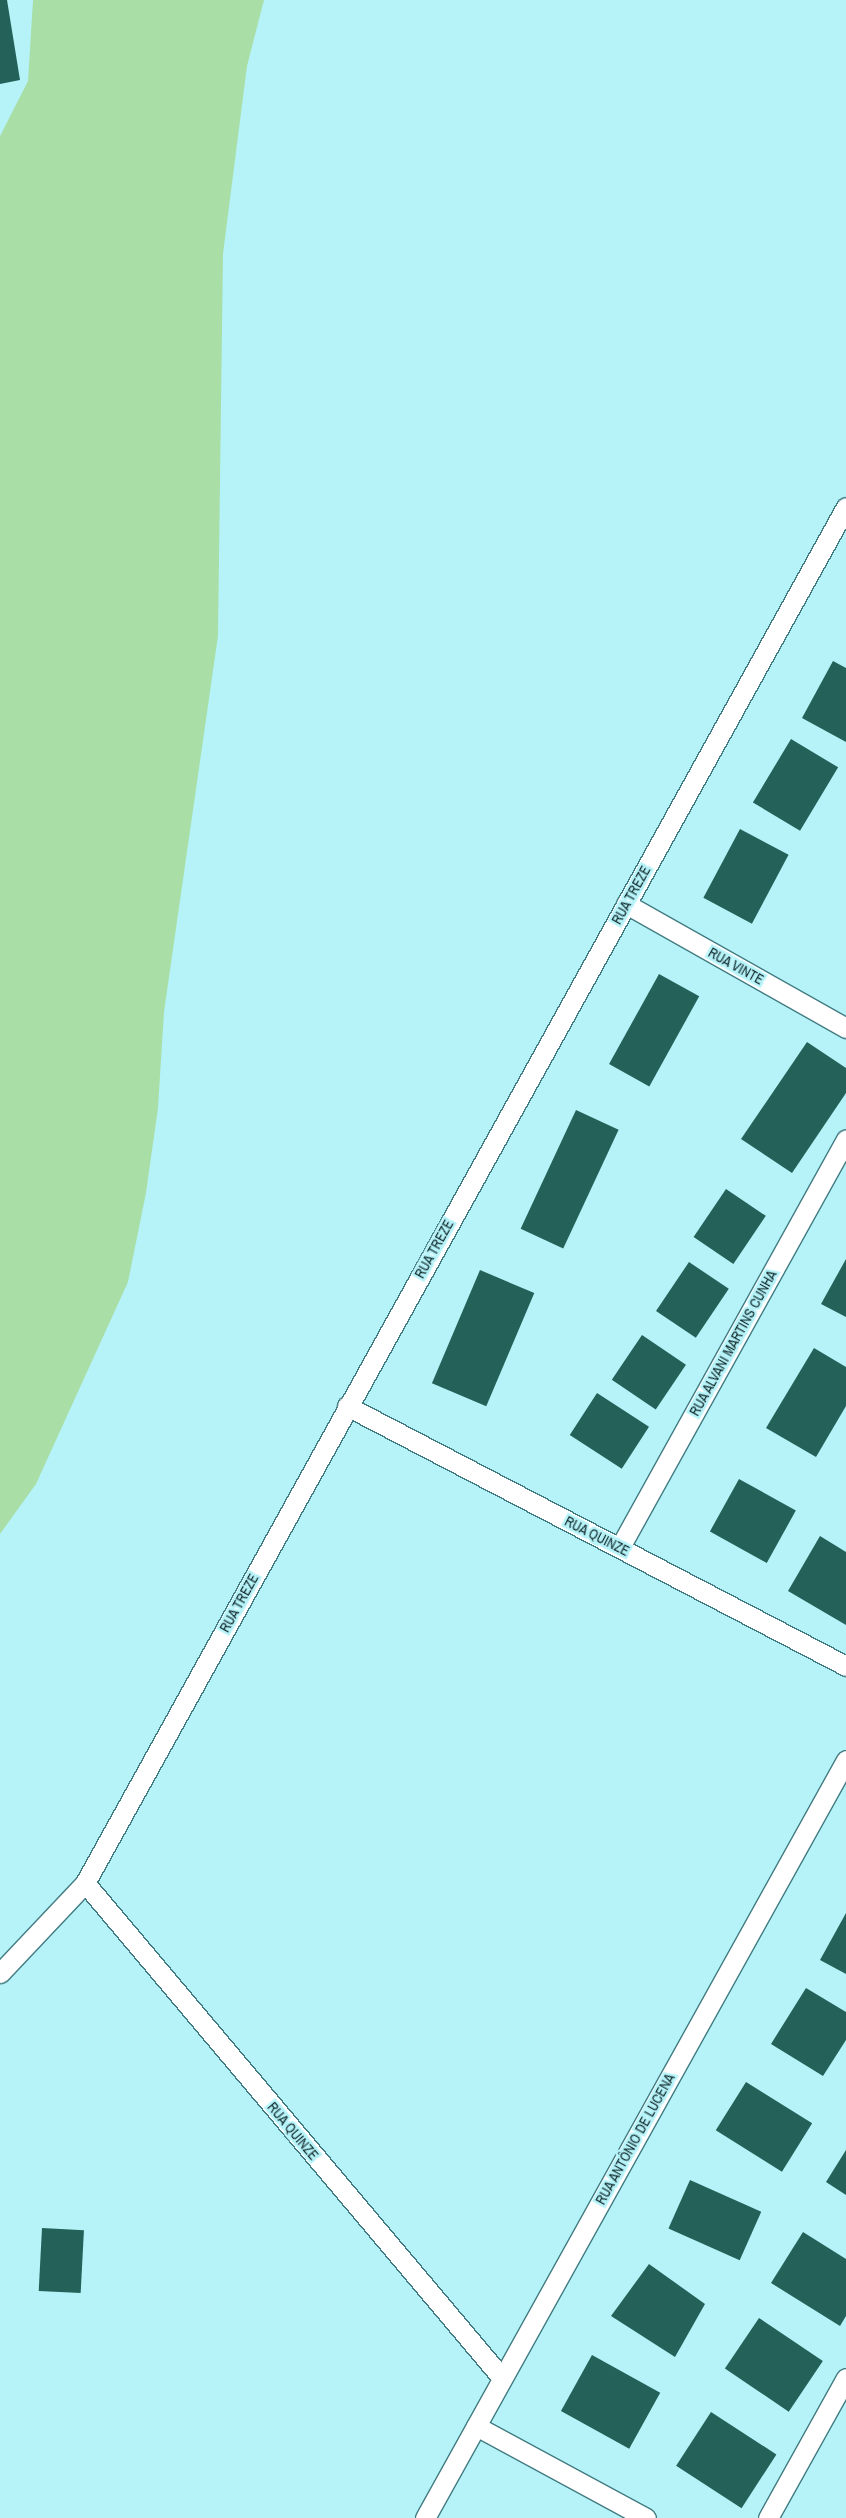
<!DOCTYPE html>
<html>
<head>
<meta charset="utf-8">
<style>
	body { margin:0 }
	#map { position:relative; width:846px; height:2518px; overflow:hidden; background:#b6f3f9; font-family:"Archivo Narrow",sans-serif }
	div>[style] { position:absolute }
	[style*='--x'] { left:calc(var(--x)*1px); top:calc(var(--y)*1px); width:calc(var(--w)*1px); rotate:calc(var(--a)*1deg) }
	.green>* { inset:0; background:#a9dfa7 }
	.building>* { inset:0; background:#246159; transform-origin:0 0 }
	.roads { filter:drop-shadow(1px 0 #427c82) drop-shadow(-1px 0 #427c82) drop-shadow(0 1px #427c82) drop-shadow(0 -1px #427c82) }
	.lane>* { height:19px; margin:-9.5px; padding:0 9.5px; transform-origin:9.5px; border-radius:9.5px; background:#fff }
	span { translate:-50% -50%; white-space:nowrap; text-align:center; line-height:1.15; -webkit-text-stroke:5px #b6f3f9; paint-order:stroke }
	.street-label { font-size:14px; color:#122b2d }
</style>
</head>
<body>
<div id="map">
	<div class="green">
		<div style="clip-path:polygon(33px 0,264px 0,247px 66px,223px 254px,218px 636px,164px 1012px,158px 1108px,146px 1193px,128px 1282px,36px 1484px,0 1534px,0 136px,28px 81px)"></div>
	</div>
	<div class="building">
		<div style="clip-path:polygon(0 0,7px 0,20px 80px,0 84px)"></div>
		<div style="clip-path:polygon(833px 661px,846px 668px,846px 742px,802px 718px)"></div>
		<div style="left:791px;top:739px;width:55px;height:74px;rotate:31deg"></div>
		<div style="left:740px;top:829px;width:55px;height:78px;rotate:28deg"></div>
		<div style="left:659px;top:974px;width:46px;height:103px;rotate:29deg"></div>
		<div style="clip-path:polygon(807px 1042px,846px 1068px,846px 1093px,792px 1173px,741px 1139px)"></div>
		<div style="left:576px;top:1110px;width:47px;height:131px;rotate:25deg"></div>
		<div style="left:726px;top:1189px;width:48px;height:58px;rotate:34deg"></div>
		<div style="clip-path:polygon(846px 1259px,846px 1317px,821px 1304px)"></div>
		<div style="left:689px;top:1262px;width:48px;height:59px;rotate:34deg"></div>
		<div style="left:480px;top:1270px;width:59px;height:123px;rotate:23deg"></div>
		<div style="left:642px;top:1335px;width:53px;height:54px;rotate:34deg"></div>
		<div style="clip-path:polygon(814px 1348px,846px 1367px,846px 1406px,816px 1457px,766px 1428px)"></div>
		<div style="left:597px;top:1393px;width:62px;height:50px;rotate:33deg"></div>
		<div style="left:739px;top:1479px;width:65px;height:60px;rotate:29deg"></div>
		<div style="clip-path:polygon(820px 1536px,846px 1552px,846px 1625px,788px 1591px)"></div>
		<div style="clip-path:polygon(846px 1913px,846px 1974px,820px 1960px)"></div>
		<div style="clip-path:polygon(806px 1988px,846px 2012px,846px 2040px,823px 2076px,771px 2044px)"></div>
		<div style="left:746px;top:2082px;width:78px;height:57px;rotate:32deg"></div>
		<div style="clip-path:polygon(846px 2150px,846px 2195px,826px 2182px)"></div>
		<div style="left:690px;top:2180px;width:78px;height:53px;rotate:24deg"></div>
		<div style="left:42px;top:2228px;width:42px;height:63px;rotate:3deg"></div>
		<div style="clip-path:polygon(803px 2232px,846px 2259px,846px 2316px,840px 2326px,771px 2283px)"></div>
		<div style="clip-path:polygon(649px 2264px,705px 2304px,675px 2357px,611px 2316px)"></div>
		<div style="left:759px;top:2318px;width:77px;height:61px;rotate:34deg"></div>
		<div style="left:592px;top:2355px;width:78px;height:64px;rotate:29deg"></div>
		<div style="left:711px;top:2412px;width:78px;height:64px;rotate:33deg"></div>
	</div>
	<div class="roads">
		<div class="lane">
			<div style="--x:626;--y:904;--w:253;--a:29.4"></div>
			<div style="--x:347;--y:1406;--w:563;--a:27.52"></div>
			<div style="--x:620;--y:1547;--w:466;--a:-61"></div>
			<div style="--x:85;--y:1883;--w:647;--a:49.89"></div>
			<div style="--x:0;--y:1973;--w:124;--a:-46.6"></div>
			<div style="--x:85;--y:1883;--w:1572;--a:-61.06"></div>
			<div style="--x:476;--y:2426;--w:193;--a:28.4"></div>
			<div style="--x:425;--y:2518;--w:867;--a:-60.95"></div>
			<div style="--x:768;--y:2518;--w:160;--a:-60.9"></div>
		</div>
	</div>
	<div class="street-label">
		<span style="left:631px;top:895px;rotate:-61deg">RUA TREZE</span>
		<span style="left:736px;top:966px;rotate:29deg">RUA VINTE</span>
		<span style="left:434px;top:1249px;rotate:-61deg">RUA TREZE</span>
		<span style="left:733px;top:1343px;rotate:-61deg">RUA ALVANI MARTINS CUNHA</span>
		<span style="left:597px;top:1536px;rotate:27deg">RUA QUINZE</span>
		<span style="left:239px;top:1603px;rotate:-61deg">RUA TREZE</span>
		<span style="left:293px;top:2131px;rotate:50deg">RUA QUINZE</span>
		<span style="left:635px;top:2139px;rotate:-61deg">RUA ANTÔNIO DE LUCENA</span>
	</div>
</div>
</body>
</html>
